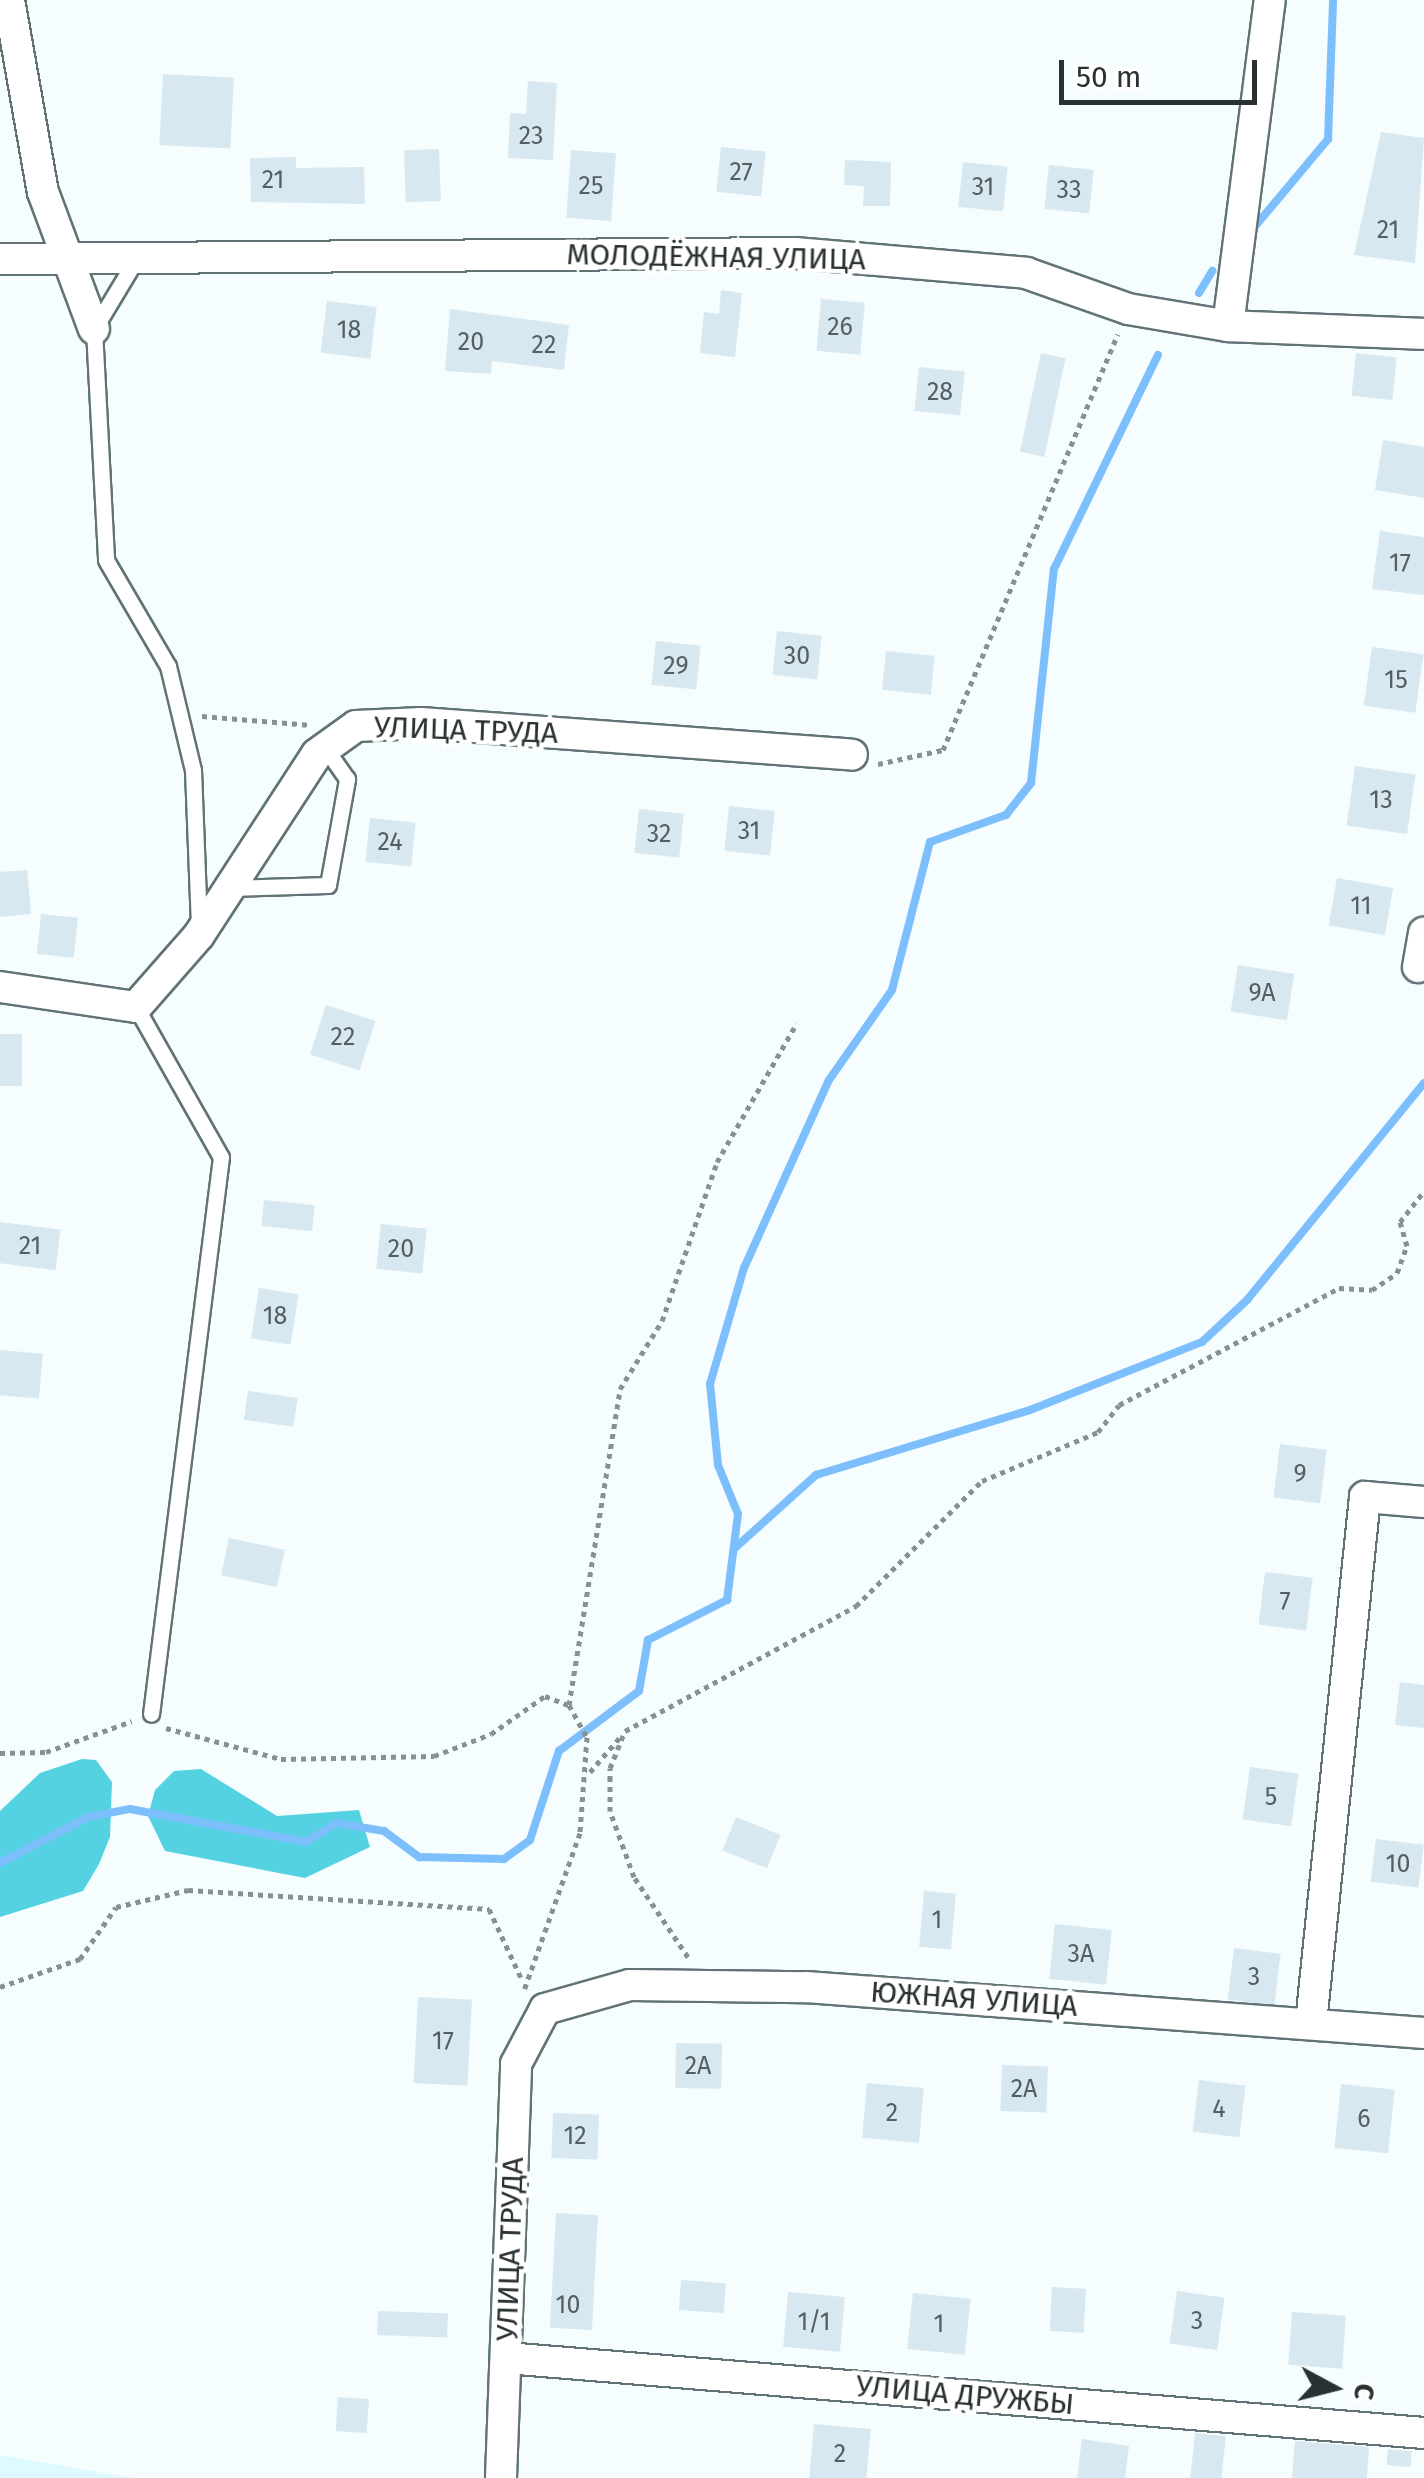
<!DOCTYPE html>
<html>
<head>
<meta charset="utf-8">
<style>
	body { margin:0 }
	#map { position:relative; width:1424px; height:2478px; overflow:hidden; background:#f5fdfe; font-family:"Fira Sans",sans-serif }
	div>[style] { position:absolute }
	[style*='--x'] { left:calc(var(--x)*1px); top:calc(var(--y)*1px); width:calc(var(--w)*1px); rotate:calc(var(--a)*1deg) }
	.built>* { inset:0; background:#ddfbff }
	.forest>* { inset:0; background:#55d2e1 }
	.stream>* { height:8px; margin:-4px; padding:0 4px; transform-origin:4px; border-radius:4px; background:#7cbffc }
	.building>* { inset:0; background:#d7e8f0; transform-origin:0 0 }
	.path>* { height:5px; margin-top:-2.5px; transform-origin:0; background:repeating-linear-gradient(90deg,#889091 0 5px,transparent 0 10px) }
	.roads { filter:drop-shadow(2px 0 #617375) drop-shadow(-2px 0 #617375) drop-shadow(0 2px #617375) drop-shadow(0 -2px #617375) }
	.lane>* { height:15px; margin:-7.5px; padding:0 7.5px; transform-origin:7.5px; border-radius:7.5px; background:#fff }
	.street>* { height:30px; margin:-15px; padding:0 15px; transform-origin:15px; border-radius:15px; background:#fff }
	span { translate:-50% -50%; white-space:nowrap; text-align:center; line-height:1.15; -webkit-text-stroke:9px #fff; paint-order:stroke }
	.number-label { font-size:25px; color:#545f62 }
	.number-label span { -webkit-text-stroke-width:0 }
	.street-label { font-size:30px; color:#293132 }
	.north { position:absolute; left:1284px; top:2338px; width:100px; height:100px; -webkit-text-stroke:8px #fff; paint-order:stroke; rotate:97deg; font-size:28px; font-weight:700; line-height:40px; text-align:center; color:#293132 }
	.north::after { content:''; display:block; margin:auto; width:35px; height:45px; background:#293132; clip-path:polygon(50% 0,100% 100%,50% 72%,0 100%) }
	.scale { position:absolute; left:1059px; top:60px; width:198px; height:45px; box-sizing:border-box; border:5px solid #293132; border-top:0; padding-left:12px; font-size:30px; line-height:35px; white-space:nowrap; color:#293132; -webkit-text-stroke:8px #fff; paint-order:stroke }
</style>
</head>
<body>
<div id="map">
	<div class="built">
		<div style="clip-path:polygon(0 2455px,134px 2478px,0 2478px)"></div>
	</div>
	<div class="forest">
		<div style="clip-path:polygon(82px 1759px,96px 1760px,112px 1782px,110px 1837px,99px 1864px,83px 1891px,0 1917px,0 1811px,40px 1773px)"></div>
		<div style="clip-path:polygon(201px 1769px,277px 1816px,359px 1810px,370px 1847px,305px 1878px,165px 1851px,148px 1816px,155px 1790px,174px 1771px)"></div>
	</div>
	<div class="stream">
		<div style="--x:1252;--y:230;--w:119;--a:-50.1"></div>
		<div style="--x:1328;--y:139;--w:139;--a:-87.9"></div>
		<div style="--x:1199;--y:293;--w:26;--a:-59"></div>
		<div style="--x:736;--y:1547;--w:108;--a:-42"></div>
		<div style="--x:816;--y:1475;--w:224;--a:-16.9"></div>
		<div style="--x:1030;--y:1410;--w:185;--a:-21.6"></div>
		<div style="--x:1202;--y:1342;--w:62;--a:-43"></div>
		<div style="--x:1247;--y:1300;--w:280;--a:-50.8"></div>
		<div style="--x:0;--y:1863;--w:99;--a:-27.6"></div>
		<div style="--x:88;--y:1817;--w:43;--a:-10.8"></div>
		<div style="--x:130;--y:1809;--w:179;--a:10.6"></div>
		<div style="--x:306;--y:1842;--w:36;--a:-32"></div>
		<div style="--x:336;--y:1823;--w:49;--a:9.5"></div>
		<div style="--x:384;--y:1831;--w:44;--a:36.6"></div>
		<div style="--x:419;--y:1857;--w:85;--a:1.3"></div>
		<div style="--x:504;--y:1859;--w:32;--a:-36"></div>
		<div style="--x:530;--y:1840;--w:94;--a:-72"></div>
		<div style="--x:559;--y:1751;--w:100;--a:-36.9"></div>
		<div style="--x:639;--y:1691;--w:52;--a:-80"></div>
		<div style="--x:648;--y:1640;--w:89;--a:-26.9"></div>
		<div style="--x:727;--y:1600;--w:87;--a:-82.7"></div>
		<div style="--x:738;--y:1514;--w:53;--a:-112.2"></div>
		<div style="--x:718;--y:1465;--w:81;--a:-95.6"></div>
		<div style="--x:710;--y:1384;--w:121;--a:-73.7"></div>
		<div style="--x:744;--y:1268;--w:206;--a:-65.7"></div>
		<div style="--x:829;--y:1080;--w:110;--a:-55"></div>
		<div style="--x:892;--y:990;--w:153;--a:-75.6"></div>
		<div style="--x:930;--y:842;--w:81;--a:-19.6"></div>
		<div style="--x:1006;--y:815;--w:41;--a:-52"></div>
		<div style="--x:1031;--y:783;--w:215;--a:-83.9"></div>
		<div style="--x:1054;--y:569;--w:238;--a:-64.1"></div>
	</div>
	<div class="building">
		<div style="left:163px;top:74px;width:71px;height:71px;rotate:3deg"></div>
		<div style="clip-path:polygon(528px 81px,557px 83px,553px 160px,508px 158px,510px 113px,526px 114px)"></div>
		<div style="clip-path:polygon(1381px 132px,1424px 138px,1415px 263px,1354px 255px)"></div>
		<div style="left:721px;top:147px;width:45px;height:45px;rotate:6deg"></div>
		<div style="left:439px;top:149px;width:52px;height:35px;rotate:88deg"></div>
		<div style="left:571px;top:150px;width:45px;height:68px;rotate:4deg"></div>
		<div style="clip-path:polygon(296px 157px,296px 168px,364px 167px,365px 204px,251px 202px,250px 158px)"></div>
		<div style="clip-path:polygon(845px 160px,891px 162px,890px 206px,863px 206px,864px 186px,844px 185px)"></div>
		<div style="left:963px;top:162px;width:45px;height:45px;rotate:6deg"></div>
		<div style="left:1049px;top:165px;width:45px;height:44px;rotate:6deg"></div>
		<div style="clip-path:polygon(721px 290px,742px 293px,735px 357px,700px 353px,704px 312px,719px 314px)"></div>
		<div style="left:821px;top:299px;width:44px;height:52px;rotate:5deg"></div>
		<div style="left:327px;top:301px;width:50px;height:52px;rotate:7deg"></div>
		<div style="clip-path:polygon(450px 309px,569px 325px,564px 370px,492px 361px,491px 374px,445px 371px)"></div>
		<div style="left:1041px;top:353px;width:25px;height:101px;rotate:12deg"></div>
		<div style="left:1356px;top:353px;width:41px;height:43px;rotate:6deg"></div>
		<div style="left:919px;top:367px;width:46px;height:44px;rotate:6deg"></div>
		<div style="clip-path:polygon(1383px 440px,1424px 447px,1424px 498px,1375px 490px)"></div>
		<div style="clip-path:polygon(1380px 531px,1424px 537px,1424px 595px,1372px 589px)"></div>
		<div style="left:777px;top:631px;width:45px;height:44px;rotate:6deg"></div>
		<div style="left:656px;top:641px;width:45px;height:44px;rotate:6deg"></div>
		<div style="left:1372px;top:647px;width:52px;height:59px;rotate:8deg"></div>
		<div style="left:886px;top:651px;width:49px;height:39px;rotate:6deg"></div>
		<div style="left:1355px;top:766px;width:61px;height:60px;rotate:8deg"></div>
		<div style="left:729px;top:806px;width:46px;height:45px;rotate:6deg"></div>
		<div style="left:639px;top:809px;width:45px;height:44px;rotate:6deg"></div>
		<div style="left:370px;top:818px;width:46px;height:44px;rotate:6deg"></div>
		<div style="clip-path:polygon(27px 870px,31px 914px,0 917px,0 872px)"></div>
		<div style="left:1337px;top:878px;width:57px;height:48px;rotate:10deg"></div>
		<div style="left:41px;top:914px;width:37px;height:40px;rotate:6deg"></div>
		<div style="left:1238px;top:965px;width:57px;height:47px;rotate:9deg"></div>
		<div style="left:326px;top:1005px;width:52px;height:52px;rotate:18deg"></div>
		<div style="left:0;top:1034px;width:22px;height:52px"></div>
		<div style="left:264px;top:1200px;width:51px;height:26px;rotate:6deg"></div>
		<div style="left:0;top:1222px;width:61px;height:41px;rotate:7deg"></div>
		<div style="left:381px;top:1224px;width:46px;height:45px;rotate:6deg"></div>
		<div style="left:259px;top:1288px;width:40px;height:51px;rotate:9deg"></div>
		<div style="left:0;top:1350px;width:43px;height:45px;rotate:5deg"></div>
		<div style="left:248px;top:1391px;width:50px;height:29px;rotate:8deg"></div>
		<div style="left:1280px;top:1444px;width:47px;height:54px;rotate:7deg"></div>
		<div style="left:229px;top:1538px;width:57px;height:38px;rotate:12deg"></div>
		<div style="left:1265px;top:1572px;width:48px;height:53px;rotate:7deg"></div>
		<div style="clip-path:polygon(1400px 1682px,1424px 1685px,1424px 1728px,1395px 1725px)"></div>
		<div style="left:1250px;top:1767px;width:49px;height:53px;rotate:8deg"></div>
		<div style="left:736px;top:1817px;width:48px;height:36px;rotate:22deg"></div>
		<div style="left:1376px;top:1839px;width:48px;height:43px;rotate:7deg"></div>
		<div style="left:924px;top:1891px;width:32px;height:56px;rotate:5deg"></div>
		<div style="left:1055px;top:1924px;width:57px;height:55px;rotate:6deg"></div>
		<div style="left:1234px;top:1948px;width:47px;height:52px;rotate:7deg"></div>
		<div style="left:418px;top:1997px;width:54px;height:86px;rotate:3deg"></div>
		<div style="left:676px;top:2043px;width:46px;height:45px;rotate:1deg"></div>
		<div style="left:1002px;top:2065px;width:46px;height:46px;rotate:2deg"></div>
		<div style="left:1199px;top:2080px;width:47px;height:52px;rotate:7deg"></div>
		<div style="left:867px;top:2083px;width:57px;height:55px;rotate:5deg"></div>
		<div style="left:1341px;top:2084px;width:54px;height:64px;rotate:6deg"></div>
		<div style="left:553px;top:2113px;width:46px;height:45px;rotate:2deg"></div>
		<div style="left:556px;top:2213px;width:42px;height:115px;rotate:3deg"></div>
		<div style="left:681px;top:2280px;width:45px;height:30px;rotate:4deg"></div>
		<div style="left:1052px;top:2287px;width:34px;height:44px;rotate:3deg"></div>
		<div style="left:1177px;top:2291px;width:48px;height:53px;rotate:8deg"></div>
		<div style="left:788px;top:2292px;width:57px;height:55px;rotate:5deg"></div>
		<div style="left:913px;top:2293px;width:58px;height:56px;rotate:6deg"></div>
		<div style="left:378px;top:2311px;width:70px;height:24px;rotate:2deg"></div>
		<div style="left:1292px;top:2312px;width:54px;height:53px;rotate:4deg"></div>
		<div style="left:338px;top:2397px;width:31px;height:34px;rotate:4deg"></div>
		<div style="left:814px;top:2424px;width:57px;height:54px;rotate:5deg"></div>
		<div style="left:1195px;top:2433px;width:31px;height:45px;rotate:6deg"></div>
		<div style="clip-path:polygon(1082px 2439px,1129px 2446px,1125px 2478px,1077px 2478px)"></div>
		<div style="clip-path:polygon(1295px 2441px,1369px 2447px,1367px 2478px,1292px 2478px)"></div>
		<div style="left:1388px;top:2449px;width:24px;height:16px;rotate:5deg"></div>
	</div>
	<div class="path">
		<div style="--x:202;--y:716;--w:109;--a:4.7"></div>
		<div style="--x:878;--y:764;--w:66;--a:-12.2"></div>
		<div style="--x:943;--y:750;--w:451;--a:-67.2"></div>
		<div style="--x:569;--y:1705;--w:320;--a:-80.8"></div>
		<div style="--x:620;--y:1389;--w:80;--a:-58.3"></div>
		<div style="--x:662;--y:1321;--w:168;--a:-70.9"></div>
		<div style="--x:717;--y:1162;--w:160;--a:-60.1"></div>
		<div style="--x:166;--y:1728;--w:119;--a:15.1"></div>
		<div style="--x:281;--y:1759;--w:153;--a:-1.1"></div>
		<div style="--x:434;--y:1756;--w:61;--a:-21.1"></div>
		<div style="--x:491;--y:1734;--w:66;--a:-35.1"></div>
		<div style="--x:545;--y:1696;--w:26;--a:21"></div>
		<div style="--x:569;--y:1705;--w:37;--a:61"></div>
		<div style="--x:587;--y:1737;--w:96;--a:94.2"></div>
		<div style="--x:580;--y:1833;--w:167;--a:109.6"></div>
		<div style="--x:0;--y:1753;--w:46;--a:-1.2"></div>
		<div style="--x:46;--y:1752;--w:91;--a:-19.8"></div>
		<div style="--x:590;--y:1772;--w:49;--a:-49.1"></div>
		<div style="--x:688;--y:1957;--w:97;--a:-124"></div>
		<div style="--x:634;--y:1877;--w:70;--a:-110"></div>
		<div style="--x:610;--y:1811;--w:43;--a:-90"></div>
		<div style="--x:610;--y:1768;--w:40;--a:-68"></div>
		<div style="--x:625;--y:1731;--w:263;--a:-28.4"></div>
		<div style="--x:856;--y:1606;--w:177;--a:-44.8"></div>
		<div style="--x:982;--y:1481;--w:126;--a:-22.9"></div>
		<div style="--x:1098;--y:1432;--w:34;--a:-52"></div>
		<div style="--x:1119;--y:1405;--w:249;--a:-28"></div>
		<div style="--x:1339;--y:1288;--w:33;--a:3"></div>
		<div style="--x:1372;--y:1290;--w:30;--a:-34"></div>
		<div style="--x:1397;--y:1273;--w:29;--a:-70"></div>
		<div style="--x:1407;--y:1246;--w:25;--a:-106"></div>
		<div style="--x:1400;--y:1222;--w:39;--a:-52"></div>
		<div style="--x:0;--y:1987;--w:85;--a:-19.3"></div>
		<div style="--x:80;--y:1959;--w:63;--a:-55.3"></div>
		<div style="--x:116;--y:1907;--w:74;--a:-13.3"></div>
		<div style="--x:188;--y:1890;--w:302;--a:3.6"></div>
		<div style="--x:489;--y:1909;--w:78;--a:65.1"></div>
	</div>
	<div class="roads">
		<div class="lane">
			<div style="--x:138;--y:256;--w:85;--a:121.1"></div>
			<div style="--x:94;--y:329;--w:231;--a:87"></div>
			<div style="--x:106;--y:560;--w:123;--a:59.7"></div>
			<div style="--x:168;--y:666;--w:107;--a:76.5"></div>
			<div style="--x:193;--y:770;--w:154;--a:87.8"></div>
			<div style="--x:229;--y:888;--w:99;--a:-1.7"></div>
			<div style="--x:328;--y:885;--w:108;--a:-79.8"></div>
			<div style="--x:347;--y:779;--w:39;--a:-125"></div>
			<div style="--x:136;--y:1007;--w:172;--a:60.5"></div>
			<div style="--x:221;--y:1157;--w:561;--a:97.16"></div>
		</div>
		<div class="street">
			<div style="--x:9;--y:0;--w:195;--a:80"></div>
			<div style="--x:43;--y:192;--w:146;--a:69.6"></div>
			<div style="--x:0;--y:259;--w:795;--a:-0.43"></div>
			<div style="--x:795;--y:253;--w:232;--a:4.9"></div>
			<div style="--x:1026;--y:273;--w:108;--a:19.4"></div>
			<div style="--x:1128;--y:309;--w:101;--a:9.6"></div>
			<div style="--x:1228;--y:326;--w:196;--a:2.3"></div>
			<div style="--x:1228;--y:326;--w:329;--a:-82.7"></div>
			<div style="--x:1418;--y:967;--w:35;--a:-80"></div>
			<div style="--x:0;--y:987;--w:137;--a:8.4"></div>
			<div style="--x:136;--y:1007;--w:96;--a:-48.8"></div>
			<div style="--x:199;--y:935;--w:216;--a:-56.9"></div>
			<div style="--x:317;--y:754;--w:48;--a:-35.7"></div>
			<div style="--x:356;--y:726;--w:65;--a:-2.6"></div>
			<div style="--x:421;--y:723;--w:432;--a:4.2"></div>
			<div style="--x:1311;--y:2023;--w:529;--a:-84.14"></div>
			<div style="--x:1365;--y:1497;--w:59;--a:4.8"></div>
			<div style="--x:506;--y:2358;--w:921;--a:4.67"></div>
			<div style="--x:501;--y:2478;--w:414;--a:-87.9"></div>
			<div style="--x:516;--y:2064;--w:62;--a:-62.2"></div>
			<div style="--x:545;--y:2009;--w:88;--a:-15.8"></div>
			<div style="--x:630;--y:1985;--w:176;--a:0.7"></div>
			<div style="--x:806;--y:1987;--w:620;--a:4.26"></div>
		</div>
	</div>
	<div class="number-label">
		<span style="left:531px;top:136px">23</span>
		<span style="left:741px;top:172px">27</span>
		<span style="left:273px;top:180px">21</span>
		<span style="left:591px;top:186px">25</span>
		<span style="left:983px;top:187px">31</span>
		<span style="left:1069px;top:190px">33</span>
		<span style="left:1388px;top:230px">21</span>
		<span style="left:840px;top:327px">26</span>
		<span style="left:349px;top:330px">18</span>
		<span style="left:471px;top:342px">20</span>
		<span style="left:544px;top:345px">22</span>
		<span style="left:940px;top:392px">28</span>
		<span style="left:1400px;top:563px">17</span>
		<span style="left:797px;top:656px">30</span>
		<span style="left:676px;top:666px">29</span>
		<span style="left:1396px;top:680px">15</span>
		<span style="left:1381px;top:800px">13</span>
		<span style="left:749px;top:831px">31</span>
		<span style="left:659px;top:834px">32</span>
		<span style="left:390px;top:842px">24</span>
		<span style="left:1361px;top:906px">11</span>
		<span style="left:1262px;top:993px">9А</span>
		<span style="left:343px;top:1037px">22</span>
		<span style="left:30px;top:1246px">21</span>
		<span style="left:401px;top:1249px">20</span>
		<span style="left:275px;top:1316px">18</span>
		<span style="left:1300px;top:1474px">9</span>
		<span style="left:1285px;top:1601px">7</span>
		<span style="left:1271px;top:1797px">5</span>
		<span style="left:1398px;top:1864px">10</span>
		<span style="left:937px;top:1920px">1</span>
		<span style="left:1081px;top:1954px">3А</span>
		<span style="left:1254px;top:1977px">3</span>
		<span style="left:443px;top:2041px">17</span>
		<span style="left:698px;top:2066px">2А</span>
		<span style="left:1024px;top:2089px">2А</span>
		<span style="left:1219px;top:2109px">4</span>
		<span style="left:892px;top:2113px">2</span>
		<span style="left:1364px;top:2119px">6</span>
		<span style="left:575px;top:2136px">12</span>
		<span style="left:568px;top:2305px">10</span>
		<span style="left:1197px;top:2321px">3</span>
		<span style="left:814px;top:2322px">1/1</span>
		<span style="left:939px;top:2324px">1</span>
		<span style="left:840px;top:2454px">2</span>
	</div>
	<div class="street-label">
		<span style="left:716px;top:257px;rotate:1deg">МОЛОДЁЖНАЯ УЛИЦА</span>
		<span style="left:466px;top:730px;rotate:2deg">УЛИЦА ТРУДА</span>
		<span style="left:974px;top:1999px;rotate:4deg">ЮЖНАЯ УЛИЦА</span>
		<span style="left:510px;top:2249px;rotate:-88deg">УЛИЦА ТРУДА</span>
		<span style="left:965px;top:2395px;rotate:5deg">УЛИЦА ДРУЖБЫ</span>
	</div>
	<div class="north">С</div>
	<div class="scale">50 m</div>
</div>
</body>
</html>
